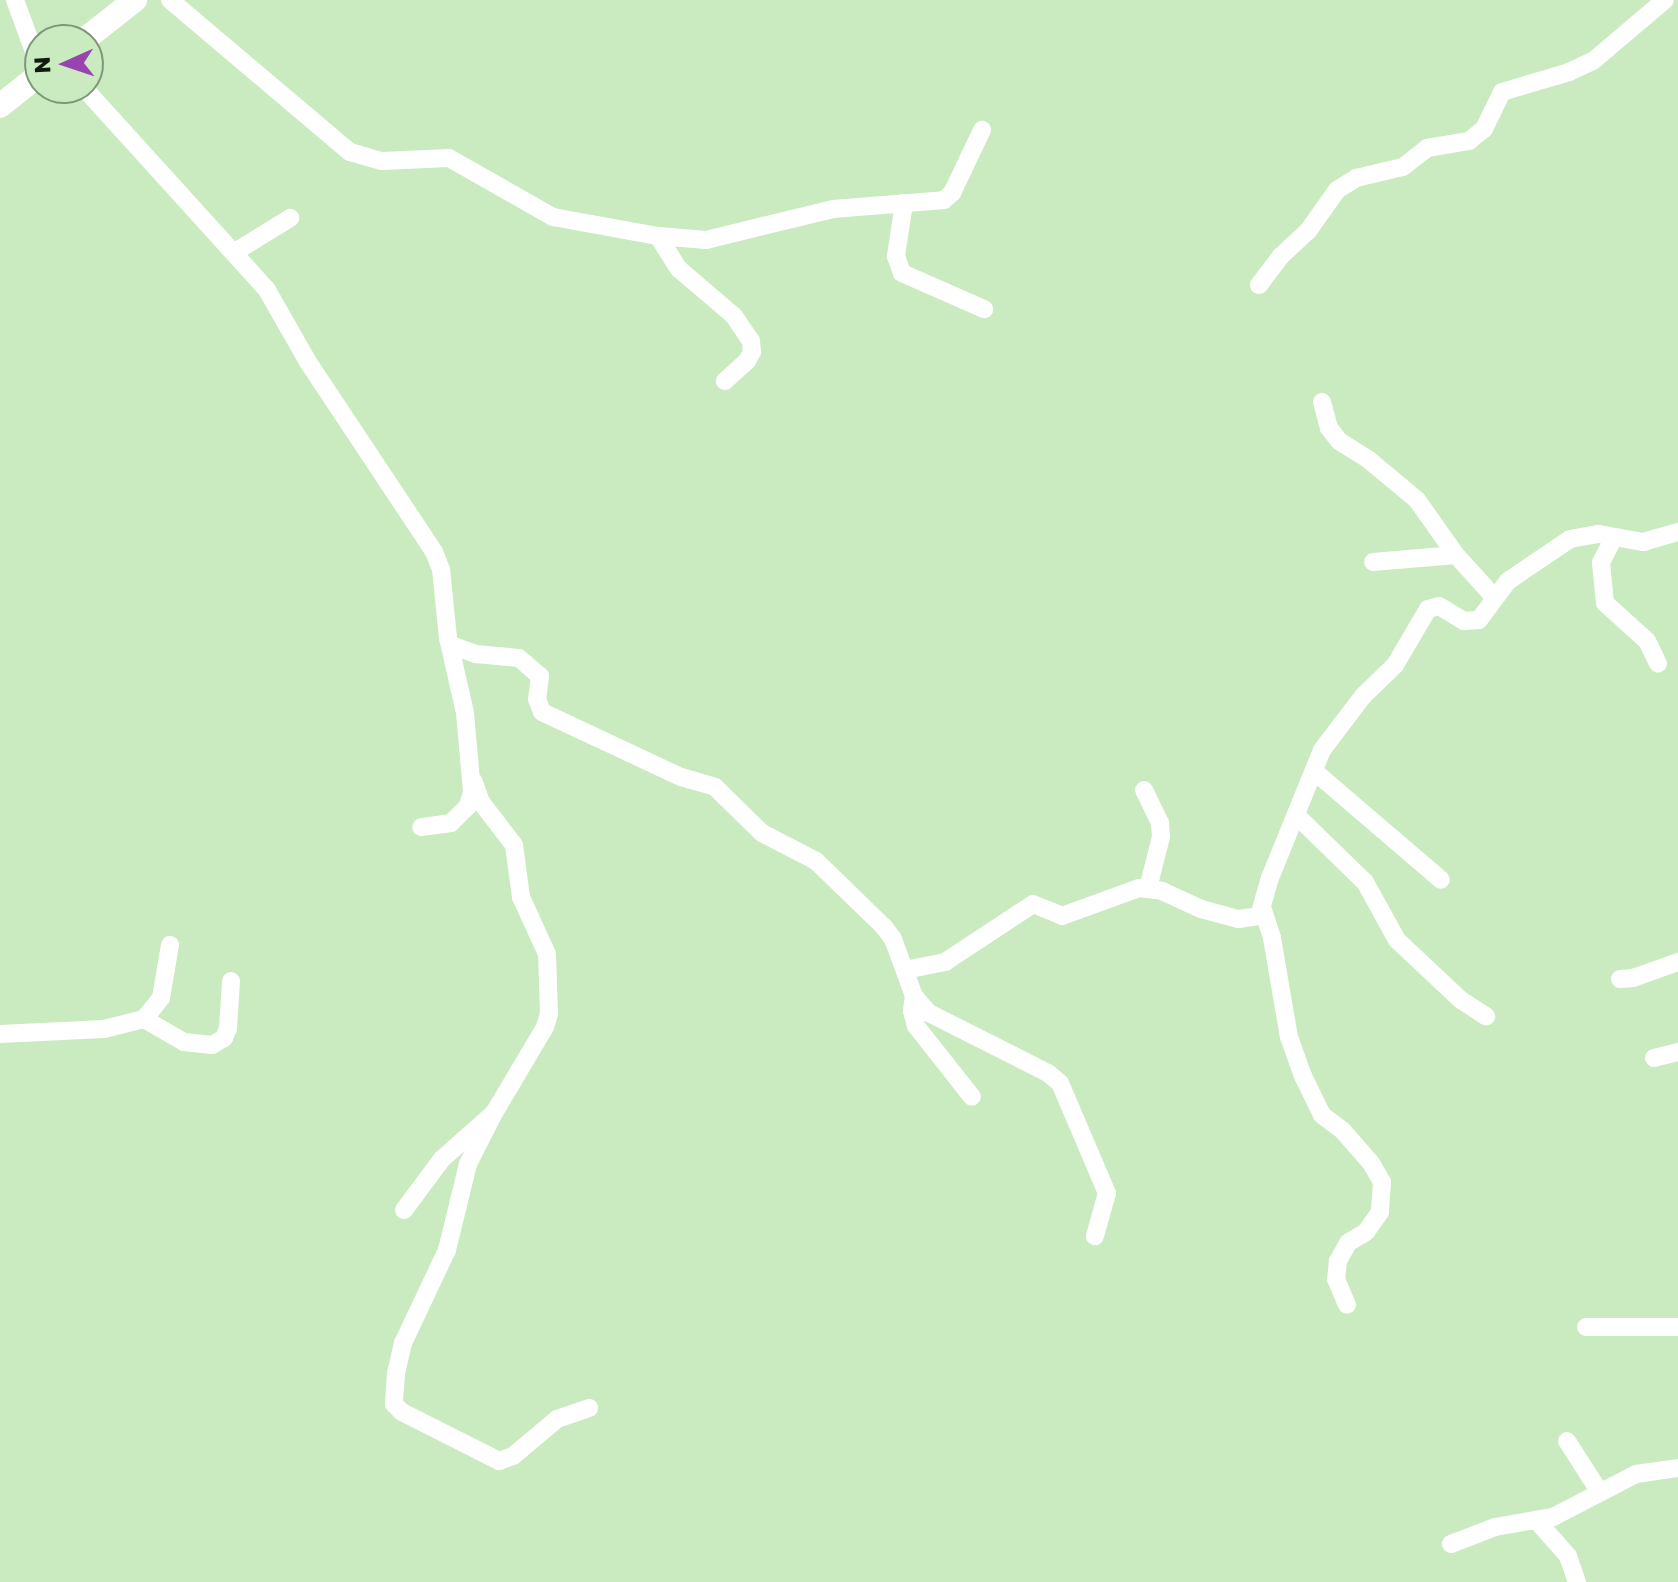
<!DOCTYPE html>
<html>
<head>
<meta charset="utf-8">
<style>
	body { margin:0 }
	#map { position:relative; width:1678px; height:1582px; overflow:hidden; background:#caeac0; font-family:"Golos Text",sans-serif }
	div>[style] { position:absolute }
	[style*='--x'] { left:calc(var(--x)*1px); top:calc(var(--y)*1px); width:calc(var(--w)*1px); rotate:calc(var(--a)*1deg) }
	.minor>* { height:18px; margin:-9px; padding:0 9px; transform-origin:9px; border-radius:9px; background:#fff }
	.major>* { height:24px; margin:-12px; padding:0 12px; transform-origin:12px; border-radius:12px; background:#fff }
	span { translate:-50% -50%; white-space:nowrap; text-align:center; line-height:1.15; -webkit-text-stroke:8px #caeac0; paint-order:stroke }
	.north { position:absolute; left:24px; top:24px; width:80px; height:80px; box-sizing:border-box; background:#caeac0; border:2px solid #7f9778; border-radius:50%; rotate:267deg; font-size:22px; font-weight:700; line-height:32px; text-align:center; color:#0f1b0c }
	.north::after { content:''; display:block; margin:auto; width:28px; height:36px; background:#9943b0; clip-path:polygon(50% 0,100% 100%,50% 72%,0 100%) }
</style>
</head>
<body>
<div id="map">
	<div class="minor">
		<div style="--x:15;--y:0;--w:72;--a:69.8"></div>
		<div style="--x:170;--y:0;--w:236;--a:40.2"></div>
		<div style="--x:350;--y:152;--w:33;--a:16"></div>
		<div style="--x:382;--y:161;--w:67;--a:-2.6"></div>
		<div style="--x:449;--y:158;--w:120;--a:29.6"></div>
		<div style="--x:553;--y:217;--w:107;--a:10.3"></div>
		<div style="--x:658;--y:236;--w:48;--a:4.8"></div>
		<div style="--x:706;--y:240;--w:131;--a:-13.7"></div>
		<div style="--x:833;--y:209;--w:111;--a:-4.6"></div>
		<div style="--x:944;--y:200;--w:11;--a:-41"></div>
		<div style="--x:952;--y:193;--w:70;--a:-64.5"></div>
		<div style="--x:84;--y:88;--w:273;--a:47.8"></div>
		<div style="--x:267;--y:290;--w:83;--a:60.3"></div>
		<div style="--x:308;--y:362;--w:228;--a:56.4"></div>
		<div style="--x:434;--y:552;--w:18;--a:68"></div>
		<div style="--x:441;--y:569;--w:69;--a:84.2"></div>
		<div style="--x:448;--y:638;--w:77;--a:77.2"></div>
		<div style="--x:465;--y:713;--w:79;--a:84.9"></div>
		<div style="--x:472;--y:792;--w:15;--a:106"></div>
		<div style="--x:468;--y:806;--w:24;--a:135"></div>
		<div style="--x:451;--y:823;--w:30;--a:172"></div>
		<div style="--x:904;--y:203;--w:54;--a:98.6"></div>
		<div style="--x:896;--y:256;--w:18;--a:71"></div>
		<div style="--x:902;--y:273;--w:90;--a:23.7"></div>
		<div style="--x:658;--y:236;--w:39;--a:58"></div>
		<div style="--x:679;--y:269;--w:72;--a:40.5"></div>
		<div style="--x:734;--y:316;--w:30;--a:56"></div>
		<div style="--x:751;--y:341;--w:11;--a:85"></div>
		<div style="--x:752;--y:352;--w:10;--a:119"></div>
		<div style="--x:747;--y:361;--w:30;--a:138"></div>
		<div style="--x:235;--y:252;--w:65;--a:-31.7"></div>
		<div style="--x:1259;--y:285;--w:36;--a:-53"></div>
		<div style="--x:1281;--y:256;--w:37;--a:-43"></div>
		<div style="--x:1308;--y:231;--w:50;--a:-54.7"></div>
		<div style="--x:1337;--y:190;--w:22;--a:-32"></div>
		<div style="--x:1356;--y:178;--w:48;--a:-13.2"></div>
		<div style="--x:1403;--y:167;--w:31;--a:-38"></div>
		<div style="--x:1427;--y:148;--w:43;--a:-9.5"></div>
		<div style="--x:1469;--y:141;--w:19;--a:-39"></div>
		<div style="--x:1484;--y:129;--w:41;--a:-64.1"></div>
		<div style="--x:1502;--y:92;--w:70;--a:-16.6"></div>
		<div style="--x:1569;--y:72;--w:26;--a:-25"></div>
		<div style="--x:1593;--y:61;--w:94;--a:-40.3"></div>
		<div style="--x:1322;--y:402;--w:27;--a:75"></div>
		<div style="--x:1329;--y:428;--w:16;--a:52"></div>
		<div style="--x:1339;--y:441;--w:36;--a:32"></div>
		<div style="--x:1369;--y:460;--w:62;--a:39.8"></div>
		<div style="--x:1417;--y:500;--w:67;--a:54.7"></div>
		<div style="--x:1456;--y:555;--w:55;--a:47.9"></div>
		<div style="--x:1614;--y:537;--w:29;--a:117"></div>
		<div style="--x:1601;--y:563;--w:40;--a:84.3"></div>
		<div style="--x:1605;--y:603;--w:57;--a:42.1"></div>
		<div style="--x:1647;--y:641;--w:25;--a:64"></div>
		<div style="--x:1373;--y:562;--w:83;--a:-4.8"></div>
		<div style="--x:451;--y:645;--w:27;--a:20"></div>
		<div style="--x:476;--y:654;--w:43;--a:5.3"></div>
		<div style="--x:519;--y:658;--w:28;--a:41"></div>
		<div style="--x:540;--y:676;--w:23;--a:97"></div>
		<div style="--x:537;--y:699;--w:14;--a:69"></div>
		<div style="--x:542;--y:712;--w:153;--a:25.1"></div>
		<div style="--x:681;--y:777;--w:35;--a:16"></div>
		<div style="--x:715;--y:787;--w:66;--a:44.4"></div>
		<div style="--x:762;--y:833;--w:61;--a:27.4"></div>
		<div style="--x:816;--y:861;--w:95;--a:44.1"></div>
		<div style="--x:884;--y:927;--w:15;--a:53"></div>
		<div style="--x:893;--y:939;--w:61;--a:69.8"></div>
		<div style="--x:914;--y:996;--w:23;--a:49"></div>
		<div style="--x:929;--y:1013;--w:133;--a:26.8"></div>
		<div style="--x:1048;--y:1073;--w:16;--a:40"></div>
		<div style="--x:1060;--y:1083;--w:120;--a:66.9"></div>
		<div style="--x:1107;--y:1193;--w:45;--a:105.6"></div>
		<div style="--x:1314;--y:771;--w:167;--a:40.6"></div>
		<div style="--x:1144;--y:790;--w:37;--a:64"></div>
		<div style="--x:1160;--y:823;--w:14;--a:86"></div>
		<div style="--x:1161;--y:837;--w:53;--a:104.3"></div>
		<div style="--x:1296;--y:815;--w:96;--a:44.2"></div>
		<div style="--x:1365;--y:882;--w:66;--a:61.1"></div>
		<div style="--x:1397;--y:940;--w:88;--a:43.2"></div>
		<div style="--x:1461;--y:1000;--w:30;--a:33"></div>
		<div style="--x:1263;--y:910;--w:29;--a:72"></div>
		<div style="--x:1272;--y:938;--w:100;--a:80.3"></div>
		<div style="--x:1289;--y:1037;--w:41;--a:70.3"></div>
		<div style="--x:1303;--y:1076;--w:43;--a:64"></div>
		<div style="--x:1322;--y:1115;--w:26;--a:37"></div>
		<div style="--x:1343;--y:1131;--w:43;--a:48.8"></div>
		<div style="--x:1371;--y:1163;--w:22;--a:60"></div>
		<div style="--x:1382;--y:1182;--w:30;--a:94"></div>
		<div style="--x:1380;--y:1212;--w:24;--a:125"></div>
		<div style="--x:1366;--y:1232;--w:21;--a:149"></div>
		<div style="--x:1348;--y:1243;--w:21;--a:119"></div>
		<div style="--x:1338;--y:1261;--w:18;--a:96"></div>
		<div style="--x:1336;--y:1279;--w:28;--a:67"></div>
		<div style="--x:905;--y:970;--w:41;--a:-11.3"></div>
		<div style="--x:945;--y:962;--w:105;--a:-33.4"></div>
		<div style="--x:1033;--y:904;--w:31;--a:22"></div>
		<div style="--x:1062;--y:916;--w:82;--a:-20"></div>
		<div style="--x:1139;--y:888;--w:23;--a:7"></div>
		<div style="--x:1162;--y:891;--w:43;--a:24.8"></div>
		<div style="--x:1201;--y:909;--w:38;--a:15"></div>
		<div style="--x:1238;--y:919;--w:21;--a:-8"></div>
		<div style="--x:1259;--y:916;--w:40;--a:-74"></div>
		<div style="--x:1270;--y:878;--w:138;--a:-67.9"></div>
		<div style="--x:1322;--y:750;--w:68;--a:-52.8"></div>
		<div style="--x:1363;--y:696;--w:45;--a:-44.1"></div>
		<div style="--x:1395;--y:665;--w:65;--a:-59.5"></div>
		<div style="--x:1428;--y:609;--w:11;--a:-15"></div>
		<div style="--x:1439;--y:606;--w:29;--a:31"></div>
		<div style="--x:1464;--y:621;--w:15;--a:-4"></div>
		<div style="--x:1479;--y:620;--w:49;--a:-53.4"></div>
		<div style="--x:1508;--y:581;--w:75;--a:-34.1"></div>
		<div style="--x:1570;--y:539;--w:29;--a:-10"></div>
		<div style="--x:1599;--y:534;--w:45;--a:10.3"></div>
		<div style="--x:1643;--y:542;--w:36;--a:-16"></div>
		<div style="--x:1620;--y:979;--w:13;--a:-4"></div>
		<div style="--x:1633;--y:978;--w:48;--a:-19.6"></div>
		<div style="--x:914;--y:996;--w:15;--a:98"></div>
		<div style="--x:912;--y:1011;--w:16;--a:75"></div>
		<div style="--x:916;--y:1026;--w:90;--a:51.7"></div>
		<div style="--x:144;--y:1019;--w:46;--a:29.9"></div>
		<div style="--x:184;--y:1042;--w:28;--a:6"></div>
		<div style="--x:212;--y:1045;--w:14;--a:-30"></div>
		<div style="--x:224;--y:1038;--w:11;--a:-68"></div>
		<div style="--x:228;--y:1028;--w:47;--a:-86.3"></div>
		<div style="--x:0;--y:1034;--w:104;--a:-2.8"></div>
		<div style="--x:104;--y:1029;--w:41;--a:-14"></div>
		<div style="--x:144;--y:1019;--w:27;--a:-51"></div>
		<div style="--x:161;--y:998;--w:54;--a:-80.4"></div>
		<div style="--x:1654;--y:1058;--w:25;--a:-14"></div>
		<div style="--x:494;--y:1113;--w:57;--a:117"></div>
		<div style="--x:468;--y:1164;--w:89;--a:103.7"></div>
		<div style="--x:447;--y:1250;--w:103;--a:115.3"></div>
		<div style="--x:403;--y:1343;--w:31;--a:103"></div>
		<div style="--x:396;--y:1373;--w:31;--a:94"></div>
		<div style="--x:394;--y:1404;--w:11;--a:45"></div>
		<div style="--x:402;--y:1412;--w:109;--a:26.8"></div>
		<div style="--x:499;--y:1461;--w:15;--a:-20"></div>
		<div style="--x:513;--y:1456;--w:57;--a:-40.1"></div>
		<div style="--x:557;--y:1419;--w:34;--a:-19"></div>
		<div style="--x:404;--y:1210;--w:64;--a:-53.3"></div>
		<div style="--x:442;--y:1159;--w:69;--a:-41.5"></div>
		<div style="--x:494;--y:1113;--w:100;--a:-59.3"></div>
		<div style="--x:545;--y:1027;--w:14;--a:-73"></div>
		<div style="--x:549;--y:1014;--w:60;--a:-91.9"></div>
		<div style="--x:547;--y:954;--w:63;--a:-114.5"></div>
		<div style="--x:521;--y:897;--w:52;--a:-97.7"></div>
		<div style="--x:514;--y:845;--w:54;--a:-127.5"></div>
		<div style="--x:481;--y:802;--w:23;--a:-110"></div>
		<div style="--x:1586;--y:1327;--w:92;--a:0"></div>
		<div style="--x:1567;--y:1441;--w:59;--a:57.4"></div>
		<div style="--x:1538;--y:1522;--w:45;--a:48.6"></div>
		<div style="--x:1568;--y:1556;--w:28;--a:71"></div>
		<div style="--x:1451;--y:1544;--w:47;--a:-21.1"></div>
		<div style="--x:1495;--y:1527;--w:59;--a:-9.8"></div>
		<div style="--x:1553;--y:1517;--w:93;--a:-27.4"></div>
		<div style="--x:1636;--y:1474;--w:42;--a:-8.1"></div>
	</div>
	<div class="major">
		<div style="--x:84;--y:40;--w:65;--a:-38.1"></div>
		<div style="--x:0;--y:106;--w:51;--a:-38.7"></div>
	</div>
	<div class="north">N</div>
</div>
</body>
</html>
